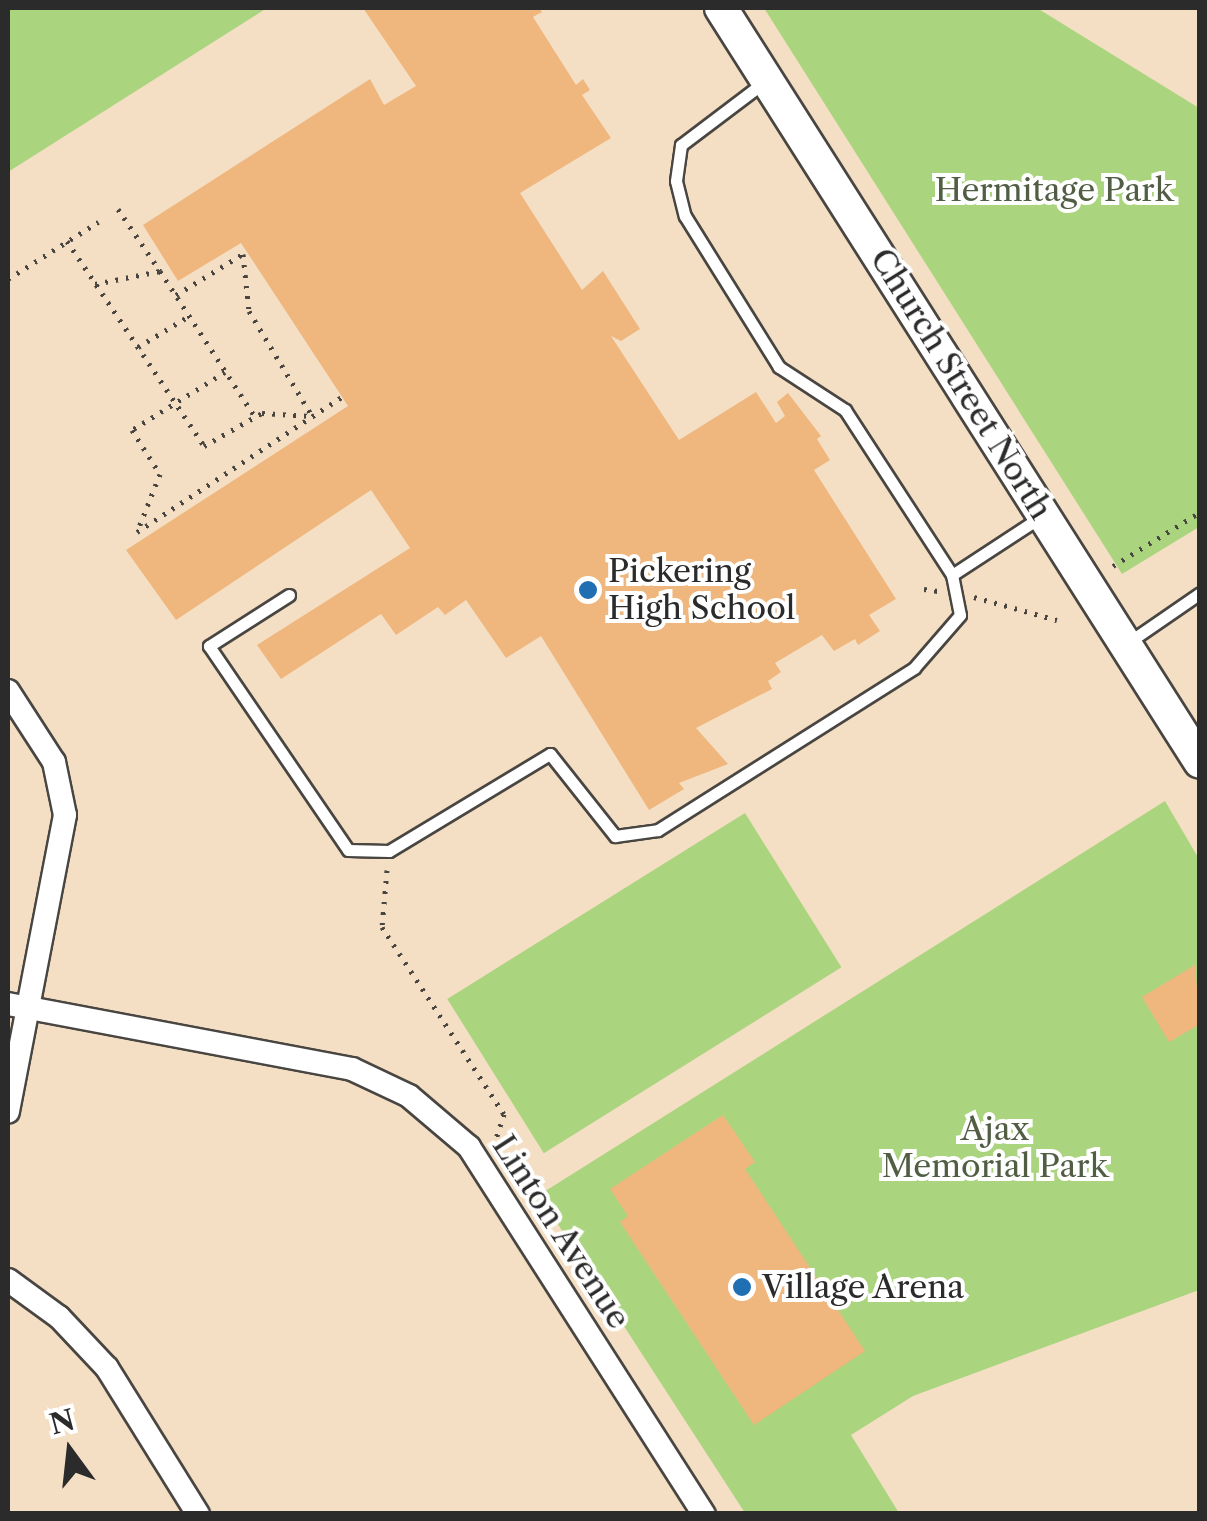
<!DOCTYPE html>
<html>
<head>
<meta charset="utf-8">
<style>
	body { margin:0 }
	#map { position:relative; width:1207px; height:1521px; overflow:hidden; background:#f4dfc4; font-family:"Libre Caslon Text",serif }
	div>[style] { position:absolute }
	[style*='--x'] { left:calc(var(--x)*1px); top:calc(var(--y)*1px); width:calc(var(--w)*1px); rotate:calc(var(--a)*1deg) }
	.green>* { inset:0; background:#abd47f; transform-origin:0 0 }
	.building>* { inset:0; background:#efb77e }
	.path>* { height:5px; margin-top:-2.5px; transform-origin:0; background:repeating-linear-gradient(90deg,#494642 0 2.5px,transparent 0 10.5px) }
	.roads { filter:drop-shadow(2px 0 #494642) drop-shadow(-2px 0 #494642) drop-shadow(0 2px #494642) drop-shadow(0 -2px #494642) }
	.lane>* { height:11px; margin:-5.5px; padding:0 5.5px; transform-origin:5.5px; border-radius:5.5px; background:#fff }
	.street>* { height:22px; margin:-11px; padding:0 11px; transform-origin:11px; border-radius:11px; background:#fff }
	.secondary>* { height:32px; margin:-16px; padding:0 16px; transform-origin:16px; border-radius:16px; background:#fff }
	.dots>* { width:28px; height:28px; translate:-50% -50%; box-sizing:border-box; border:5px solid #fff; border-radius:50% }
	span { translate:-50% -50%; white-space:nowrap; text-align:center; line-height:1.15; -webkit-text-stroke:8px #fff; paint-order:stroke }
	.park-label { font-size:32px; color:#515e44 }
	.street-label { font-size:32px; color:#2b2b2b }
	.poi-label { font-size:32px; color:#2b2b2b }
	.left { translate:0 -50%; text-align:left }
	.frame { position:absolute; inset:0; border:10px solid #2b2b2b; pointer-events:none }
	.north { position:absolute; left:20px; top:1401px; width:100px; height:100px; -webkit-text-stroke:8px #fff; paint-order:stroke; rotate:345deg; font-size:28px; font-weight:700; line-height:40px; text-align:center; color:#2b2b2b }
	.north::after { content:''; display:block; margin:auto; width:35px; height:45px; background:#2b2b2b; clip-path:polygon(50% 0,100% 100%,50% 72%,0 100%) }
</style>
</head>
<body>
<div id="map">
	<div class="green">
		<div style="clip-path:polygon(8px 8px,267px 8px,8px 172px)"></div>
		<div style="clip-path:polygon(764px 8px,1037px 8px,1199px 108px,1199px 527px,1122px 574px)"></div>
		<div style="clip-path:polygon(1165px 801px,1199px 859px,1199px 1290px,913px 1396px,851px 1435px,899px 1513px,745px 1513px,539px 1195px)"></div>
		<div style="left:745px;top:813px;width:182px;height:351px;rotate:58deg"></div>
	</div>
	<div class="building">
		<div style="clip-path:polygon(363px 8px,539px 8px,542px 12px,533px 17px,576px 85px,583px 79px,590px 90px,582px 95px,611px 138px,520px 193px,582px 290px,603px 271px,640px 329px,621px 341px,611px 336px,679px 440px,756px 392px,776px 423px,785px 416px,777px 402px,788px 393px,821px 436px,817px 439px,830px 460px,814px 470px,896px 599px,869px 615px,880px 631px,858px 645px,855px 639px,834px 651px,822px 635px,775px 663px,781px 672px,768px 681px,772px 689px,696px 728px,728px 764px,679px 783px,684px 789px,649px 810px,541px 636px,506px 658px,466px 600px,445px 615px,438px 607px,396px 635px,381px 614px,281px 679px,257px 645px,410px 548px,371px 490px,176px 620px,126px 550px,348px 406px,241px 243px,178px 281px,143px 225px,370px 79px,384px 105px,416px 86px)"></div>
		<div style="clip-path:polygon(1195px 965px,1200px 1024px,1169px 1042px,1142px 997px)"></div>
		<div style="clip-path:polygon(723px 1115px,755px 1162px,745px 1169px,865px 1351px,754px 1425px,620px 1222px,628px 1216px,610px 1189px)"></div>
	</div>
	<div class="path">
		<div style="--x:118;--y:209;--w:75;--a:55.9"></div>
		<div style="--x:67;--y:241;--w:247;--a:56.2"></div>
		<div style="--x:204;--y:446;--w:67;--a:-29.6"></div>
		<div style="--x:262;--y:413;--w:49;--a:3.5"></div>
		<div style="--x:8;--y:279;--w:107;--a:-32.3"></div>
		<div style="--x:95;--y:284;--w:66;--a:-11.3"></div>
		<div style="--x:160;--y:271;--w:174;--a:56.9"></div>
		<div style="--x:176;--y:295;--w:79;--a:-31.5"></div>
		<div style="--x:243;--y:254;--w:57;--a:84"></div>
		<div style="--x:249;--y:311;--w:122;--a:59"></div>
		<div style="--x:138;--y:347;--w:60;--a:-31.3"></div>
		<div style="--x:225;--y:372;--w:110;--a:148.1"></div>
		<div style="--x:132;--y:430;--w:52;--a:57.5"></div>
		<div style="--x:160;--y:474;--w:62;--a:111.6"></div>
		<div style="--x:137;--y:532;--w:245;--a:-33.4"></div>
		<div style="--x:1113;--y:566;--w:102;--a:-31.8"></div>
		<div style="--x:924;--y:589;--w:14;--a:8"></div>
		<div style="--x:974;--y:597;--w:86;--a:15.5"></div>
		<div style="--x:387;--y:870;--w:57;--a:95"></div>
		<div style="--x:382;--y:927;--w:223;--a:56.9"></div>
		<div style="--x:504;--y:1114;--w:28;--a:108"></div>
	</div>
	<div class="roads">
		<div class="lane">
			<div style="--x:763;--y:83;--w:103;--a:142.9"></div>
			<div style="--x:681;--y:145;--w:36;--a:98"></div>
			<div style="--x:676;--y:181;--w:36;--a:76"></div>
			<div style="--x:685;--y:216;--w:178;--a:58.1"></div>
			<div style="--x:779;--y:367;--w:79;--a:33.1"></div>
			<div style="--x:845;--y:410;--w:197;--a:57"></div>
			<div style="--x:952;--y:575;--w:108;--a:-33.2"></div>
			<div style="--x:289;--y:595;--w:95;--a:147.5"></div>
			<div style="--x:209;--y:646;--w:247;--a:55.7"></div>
			<div style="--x:348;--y:850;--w:41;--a:1.4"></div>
			<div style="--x:389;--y:851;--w:188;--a:-31.1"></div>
			<div style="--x:550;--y:754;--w:105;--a:51.6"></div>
			<div style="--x:615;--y:836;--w:43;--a:-7.9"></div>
			<div style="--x:658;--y:830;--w:303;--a:-32.3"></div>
			<div style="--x:914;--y:668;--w:70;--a:-49"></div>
			<div style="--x:960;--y:615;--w:41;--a:-101.3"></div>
			<div style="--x:1129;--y:642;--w:86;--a:-34.6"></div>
		</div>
		<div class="street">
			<div style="--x:8;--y:691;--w:85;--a:57.1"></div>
			<div style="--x:54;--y:762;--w:54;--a:78.3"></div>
			<div style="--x:65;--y:815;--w:302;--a:100.9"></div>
			<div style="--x:8;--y:1004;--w:350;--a:10.7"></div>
			<div style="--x:352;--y:1069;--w:63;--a:25.3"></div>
			<div style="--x:409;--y:1096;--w:79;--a:40.4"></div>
			<div style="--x:469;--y:1147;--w:436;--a:57.4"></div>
			<div style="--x:8;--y:1280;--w:63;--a:36"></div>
			<div style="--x:59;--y:1317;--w:70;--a:46.7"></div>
			<div style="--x:107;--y:1368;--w:172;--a:58.1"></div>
		</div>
		<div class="secondary">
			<div style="--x:721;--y:8;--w:893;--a:57.57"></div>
		</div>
	</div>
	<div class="dots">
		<div style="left:588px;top:590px;background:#1f6fb2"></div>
		<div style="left:742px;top:1287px;background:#1f6fb2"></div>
	</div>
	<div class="park-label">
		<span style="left:1054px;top:190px">Hermitage Park</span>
		<span style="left:995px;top:1148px">Ajax<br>Memorial Park</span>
	</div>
	<div class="street-label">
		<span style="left:961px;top:384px;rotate:58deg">Church Street North</span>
		<span style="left:561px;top:1232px;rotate:57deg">Linton Avenue</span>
	</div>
	<div class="poi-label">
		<span class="left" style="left:608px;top:590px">Pickering<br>High School</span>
		<span class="left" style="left:762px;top:1287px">Village Arena</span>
	</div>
	<div class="frame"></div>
	<div class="north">N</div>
</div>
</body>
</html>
